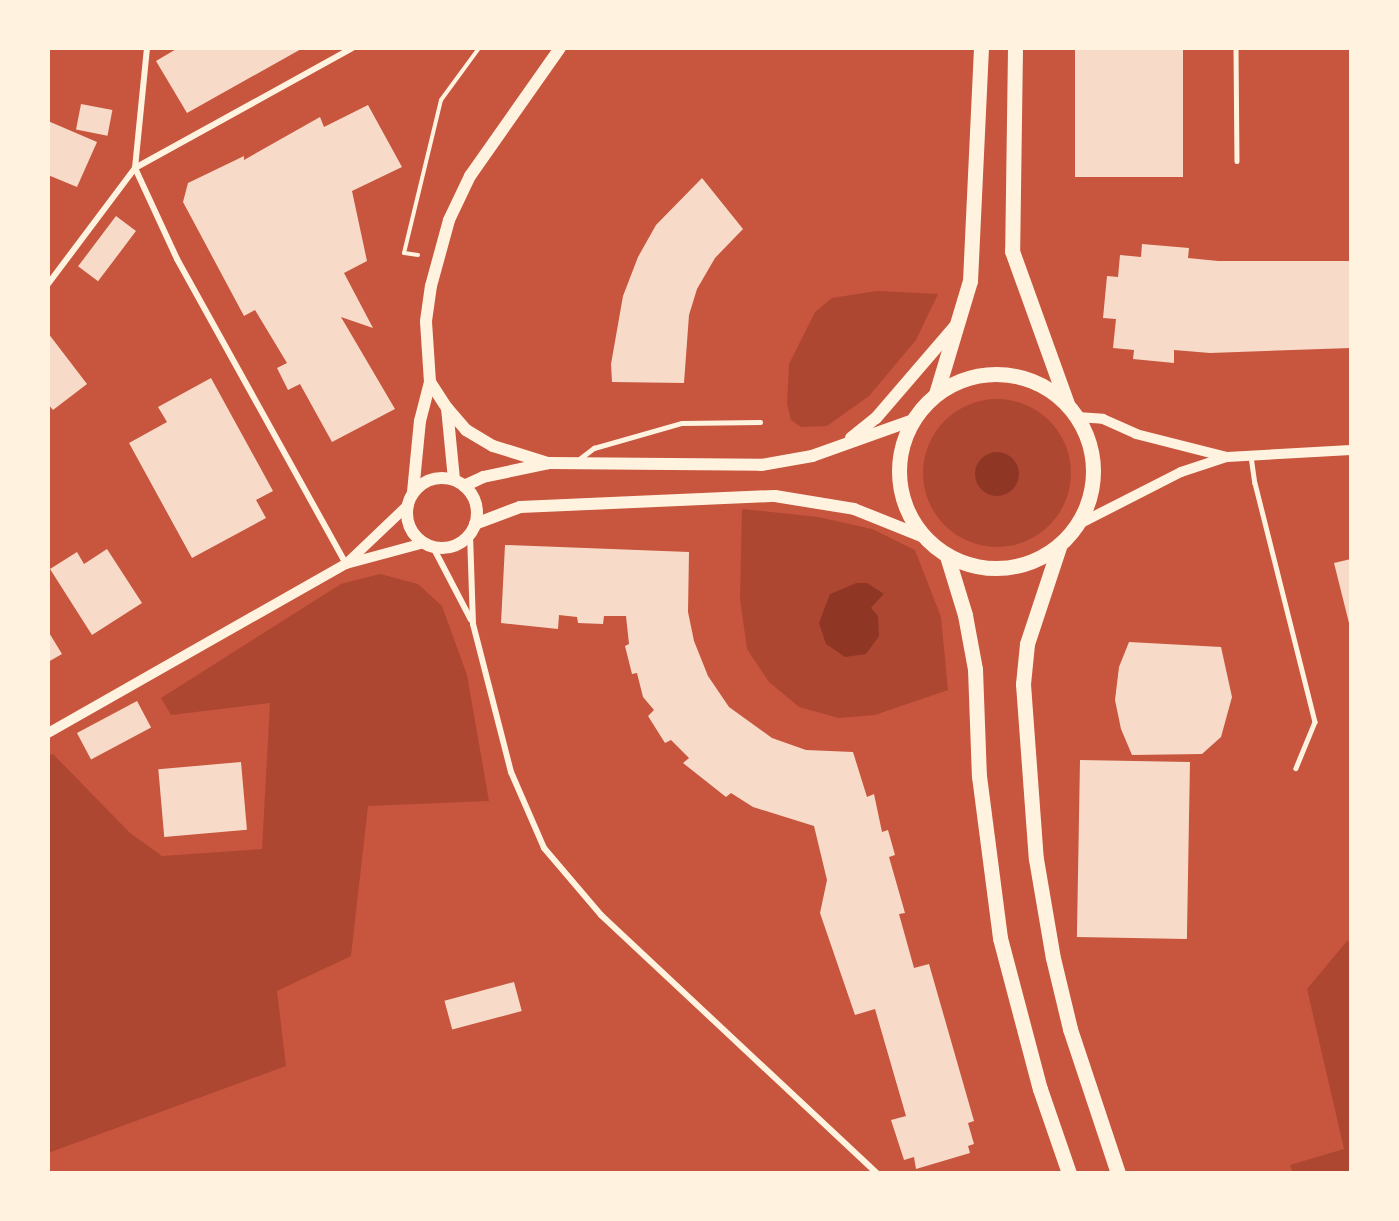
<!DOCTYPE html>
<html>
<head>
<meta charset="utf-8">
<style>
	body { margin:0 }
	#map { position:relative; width:1399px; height:1221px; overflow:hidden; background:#c8553d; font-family:Arial,sans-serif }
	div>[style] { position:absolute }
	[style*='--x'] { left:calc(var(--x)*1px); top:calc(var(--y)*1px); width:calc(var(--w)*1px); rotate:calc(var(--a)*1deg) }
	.green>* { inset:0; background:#ae4732 }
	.round { border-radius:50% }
	.water>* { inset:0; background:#8f3625 }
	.building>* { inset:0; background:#f7dbc8; transform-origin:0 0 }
	.path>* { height:4px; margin:-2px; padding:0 2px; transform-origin:2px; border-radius:2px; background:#fff3e0 }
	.service>* { height:4.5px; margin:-2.25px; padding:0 2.25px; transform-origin:2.25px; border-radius:2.25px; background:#fff3e0 }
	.minor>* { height:6px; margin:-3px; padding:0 3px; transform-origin:3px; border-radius:3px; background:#fff3e0 }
	.tertiary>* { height:10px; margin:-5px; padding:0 5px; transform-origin:5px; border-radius:5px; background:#fff3e0 }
	.secondary>* { height:12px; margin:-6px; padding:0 6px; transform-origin:6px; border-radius:6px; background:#fff3e0 }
	.secondary>.ring { margin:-6px; padding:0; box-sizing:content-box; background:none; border:12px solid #fff3e0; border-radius:50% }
	.primary>* { height:15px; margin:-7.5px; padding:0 7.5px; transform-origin:7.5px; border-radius:7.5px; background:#fff3e0 }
	.primary>.ring { margin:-7.5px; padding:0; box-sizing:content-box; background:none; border:15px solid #fff3e0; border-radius:50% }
	span { translate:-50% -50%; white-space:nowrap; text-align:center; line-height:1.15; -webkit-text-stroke:6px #fff3e0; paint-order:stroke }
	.frame { position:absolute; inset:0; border:50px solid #fff3e0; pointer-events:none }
</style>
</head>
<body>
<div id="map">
	<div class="green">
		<div style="clip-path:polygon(877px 291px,938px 294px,916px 340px,869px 396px,827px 426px,801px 427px,791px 420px,787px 404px,789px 364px,815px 312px,832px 298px)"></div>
		<div class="round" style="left:923px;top:399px;width:148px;height:148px"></div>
		<div style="clip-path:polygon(evenodd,742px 509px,818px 517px,872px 529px,915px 550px,941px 617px,948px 690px,875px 715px,839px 718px,799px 707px,769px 682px,747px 649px,740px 599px,742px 509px,856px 583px,884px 594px,871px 608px,830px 594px,856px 583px)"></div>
		<div style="clip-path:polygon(380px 574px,418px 584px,442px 606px,467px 675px,489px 801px,368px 806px,351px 956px,277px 991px,286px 1066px,48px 1153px,48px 756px,53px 754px,130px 833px,162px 856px,262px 849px,270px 703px,171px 715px,161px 698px,341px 584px)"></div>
		<div style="clip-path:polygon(1347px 941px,1351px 941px,1351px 1173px,1293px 1173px,1290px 1165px,1344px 1149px,1307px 989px)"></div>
	</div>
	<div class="water">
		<div class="round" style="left:975px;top:452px;width:44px;height:44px"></div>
		<div style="clip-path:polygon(856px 583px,867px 583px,884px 594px,871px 608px,878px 616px,879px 636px,866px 654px,845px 657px,826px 644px,819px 623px,830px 594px)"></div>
	</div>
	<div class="building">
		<div style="clip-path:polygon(178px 48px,303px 48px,187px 113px,156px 61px)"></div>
		<div style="left:1075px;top:48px;width:108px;height:129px"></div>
		<div style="left:81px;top:104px;width:32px;height:26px;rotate:11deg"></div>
		<div style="clip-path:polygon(368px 105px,402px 167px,352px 191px,367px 261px,344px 273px,373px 328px,341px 317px,395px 409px,332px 442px,300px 384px,288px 390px,277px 368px,287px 363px,255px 310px,244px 316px,183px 202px,188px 183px,244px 156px,244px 160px,320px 117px,324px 127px)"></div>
		<div style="clip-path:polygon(48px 121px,97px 142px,77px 187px,48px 175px)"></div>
		<div style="clip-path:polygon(702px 178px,743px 229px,715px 258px,697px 289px,689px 315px,684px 383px,612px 382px,611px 364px,623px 296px,638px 257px,656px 225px)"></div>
		<div style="left:116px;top:216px;width:25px;height:63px;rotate:37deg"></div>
		<div style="clip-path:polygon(1142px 244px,1189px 248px,1188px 258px,1218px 261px,1351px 261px,1351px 348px,1210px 353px,1174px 350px,1174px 363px,1133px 359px,1134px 350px,1113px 348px,1116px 319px,1103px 318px,1107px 276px,1118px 277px,1120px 255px,1141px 257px)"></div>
		<div style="clip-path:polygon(48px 333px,87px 384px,53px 410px,48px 404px)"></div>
		<div style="clip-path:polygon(211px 378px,273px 491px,256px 500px,266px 518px,192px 558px,129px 443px,167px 422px,158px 407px)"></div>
		<div style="clip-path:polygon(505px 545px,689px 552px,688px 612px,694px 641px,708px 676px,729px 707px,772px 738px,806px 750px,853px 752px,867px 797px,874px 794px,882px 832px,888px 830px,895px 855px,889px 857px,905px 913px,899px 914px,914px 968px,929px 964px,974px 1121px,968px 1123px,974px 1144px,968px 1146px,970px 1153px,916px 1169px,914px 1157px,904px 1160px,891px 1120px,906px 1116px,875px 1009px,855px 1015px,820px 913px,827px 880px,814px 826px,753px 807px,731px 793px,726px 797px,683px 763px,689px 758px,671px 740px,665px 743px,648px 716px,654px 710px,643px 697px,637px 673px,632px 674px,625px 646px,629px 644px,626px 616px,604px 616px,603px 624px,578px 623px,577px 617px,559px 615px,558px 629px,501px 623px)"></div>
		<div style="clip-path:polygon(107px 549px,142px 603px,92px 635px,50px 569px,77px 552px,84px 564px)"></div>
		<div style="clip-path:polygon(1351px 559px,1351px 627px,1350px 627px,1334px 563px)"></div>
		<div style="clip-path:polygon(48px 631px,62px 654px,48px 662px)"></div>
		<div style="clip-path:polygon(1129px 642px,1221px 647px,1232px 697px,1221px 737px,1202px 754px,1132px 755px,1121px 729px,1115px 700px,1119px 667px)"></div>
		<div style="left:137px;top:701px;width:30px;height:68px;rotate:62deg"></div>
		<div style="left:1080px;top:760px;width:110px;height:177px;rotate:1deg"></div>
		<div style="left:241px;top:762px;width:68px;height:83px;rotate:85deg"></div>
		<div style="left:514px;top:982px;width:30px;height:72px;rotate:75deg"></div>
	</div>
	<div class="path">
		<div style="--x:418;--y:255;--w:14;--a:-172"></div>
		<div style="--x:404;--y:253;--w:157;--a:-76.4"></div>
		<div style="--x:441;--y:100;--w:64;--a:-53.8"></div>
	</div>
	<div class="service">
		<div style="--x:1236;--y:48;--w:113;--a:89.5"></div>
		<div style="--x:1251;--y:456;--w:27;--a:82"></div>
		<div style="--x:1255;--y:483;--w:246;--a:75.9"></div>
		<div style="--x:1315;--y:722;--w:50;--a:112.4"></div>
		<div style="--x:578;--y:460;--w:20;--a:-37"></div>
		<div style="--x:594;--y:448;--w:91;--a:-15.9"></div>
		<div style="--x:682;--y:423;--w:78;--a:-0.7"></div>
	</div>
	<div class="minor">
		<div style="--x:135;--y:168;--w:100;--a:65.2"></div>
		<div style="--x:177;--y:259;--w:349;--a:61"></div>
		<div style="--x:135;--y:168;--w:121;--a:-84.3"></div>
		<div style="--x:48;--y:284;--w:145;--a:-53.1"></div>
		<div style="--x:135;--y:168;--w:248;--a:-28.9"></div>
		<div style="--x:470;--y:534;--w:90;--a:88.1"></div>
		<div style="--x:473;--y:624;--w:153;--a:75.6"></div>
		<div style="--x:511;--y:772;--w:83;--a:66.5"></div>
		<div style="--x:544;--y:848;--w:88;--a:49.6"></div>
		<div style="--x:601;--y:915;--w:378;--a:43.1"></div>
		<div style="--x:433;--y:547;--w:82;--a:62.5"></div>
	</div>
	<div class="tertiary">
		<div style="--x:1077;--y:417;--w:26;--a:4"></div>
		<div style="--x:1103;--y:419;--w:36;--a:24"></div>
		<div style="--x:1136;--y:434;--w:94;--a:14.2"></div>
		<div style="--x:1227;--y:457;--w:124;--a:-3.2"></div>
		<div style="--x:1077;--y:525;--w:117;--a:-27"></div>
		<div style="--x:1181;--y:472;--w:47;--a:-18.4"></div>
		<div style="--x:346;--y:564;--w:81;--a:-15.1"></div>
		<div style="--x:48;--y:733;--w:343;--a:-29.6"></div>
		<div style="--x:346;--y:564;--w:84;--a:-43.6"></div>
	</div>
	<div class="secondary">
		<div style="--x:430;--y:382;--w:31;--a:57"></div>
		<div style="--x:447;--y:408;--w:72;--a:84.4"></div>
		<div style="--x:447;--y:408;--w:29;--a:49"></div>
		<div style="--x:466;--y:430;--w:31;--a:31"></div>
		<div style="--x:493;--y:446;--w:58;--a:17.2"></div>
		<div style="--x:851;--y:438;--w:32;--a:-39"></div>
		<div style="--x:876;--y:418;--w:121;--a:-49.3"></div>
		<div class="ring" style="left:407px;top:478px;width:58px;height:58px"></div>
		<div style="--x:464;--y:486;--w:21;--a:-25"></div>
		<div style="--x:483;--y:477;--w:67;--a:-12"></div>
		<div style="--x:549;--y:463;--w:212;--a:0.5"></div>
		<div style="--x:761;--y:465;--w:52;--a:-10"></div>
		<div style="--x:812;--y:456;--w:107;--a:-19.6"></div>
		<div style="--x:413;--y:492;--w:71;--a:-84.4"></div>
		<div style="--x:420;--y:421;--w:40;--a:-75.6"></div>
		<div style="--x:430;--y:382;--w:61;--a:-93.8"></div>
		<div style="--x:426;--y:321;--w:35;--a:-82"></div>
		<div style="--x:431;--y:286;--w:68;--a:-74.7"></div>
		<div style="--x:449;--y:220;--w:49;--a:-64.5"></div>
		<div style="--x:470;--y:176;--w:156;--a:-54.9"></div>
		<div style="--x:475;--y:524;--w:48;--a:-20.7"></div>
		<div style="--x:520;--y:507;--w:255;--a:-2.5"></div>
		<div style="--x:775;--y:496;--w:80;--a:9.3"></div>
		<div style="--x:854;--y:509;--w:75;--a:21.8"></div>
	</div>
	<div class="primary">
		<div style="--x:1015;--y:48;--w:203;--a:90.8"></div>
		<div style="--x:1012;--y:251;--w:163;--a:70.2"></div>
		<div class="ring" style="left:899px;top:374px;width:179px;height:179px"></div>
		<div style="--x:936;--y:394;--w:118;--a:-73.3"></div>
		<div style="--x:970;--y:281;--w:233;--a:-87.3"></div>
		<div style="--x:1060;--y:544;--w:105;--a:108.3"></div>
		<div style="--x:1027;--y:644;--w:40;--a:95.7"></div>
		<div style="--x:1023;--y:684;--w:175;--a:85.8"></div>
		<div style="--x:1036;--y:859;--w:100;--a:80.3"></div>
		<div style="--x:1053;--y:958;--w:73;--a:76.5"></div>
		<div style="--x:1070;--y:1029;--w:152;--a:71.6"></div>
		<div style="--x:947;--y:556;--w:62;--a:73"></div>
		<div style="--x:965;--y:615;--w:55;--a:79.5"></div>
		<div style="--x:975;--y:669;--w:107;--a:87.9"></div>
		<div style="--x:979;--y:776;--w:163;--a:82.6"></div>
		<div style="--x:1000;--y:938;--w:156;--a:75.2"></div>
		<div style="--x:1040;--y:1089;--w:89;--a:71"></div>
	</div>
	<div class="frame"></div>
</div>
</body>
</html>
